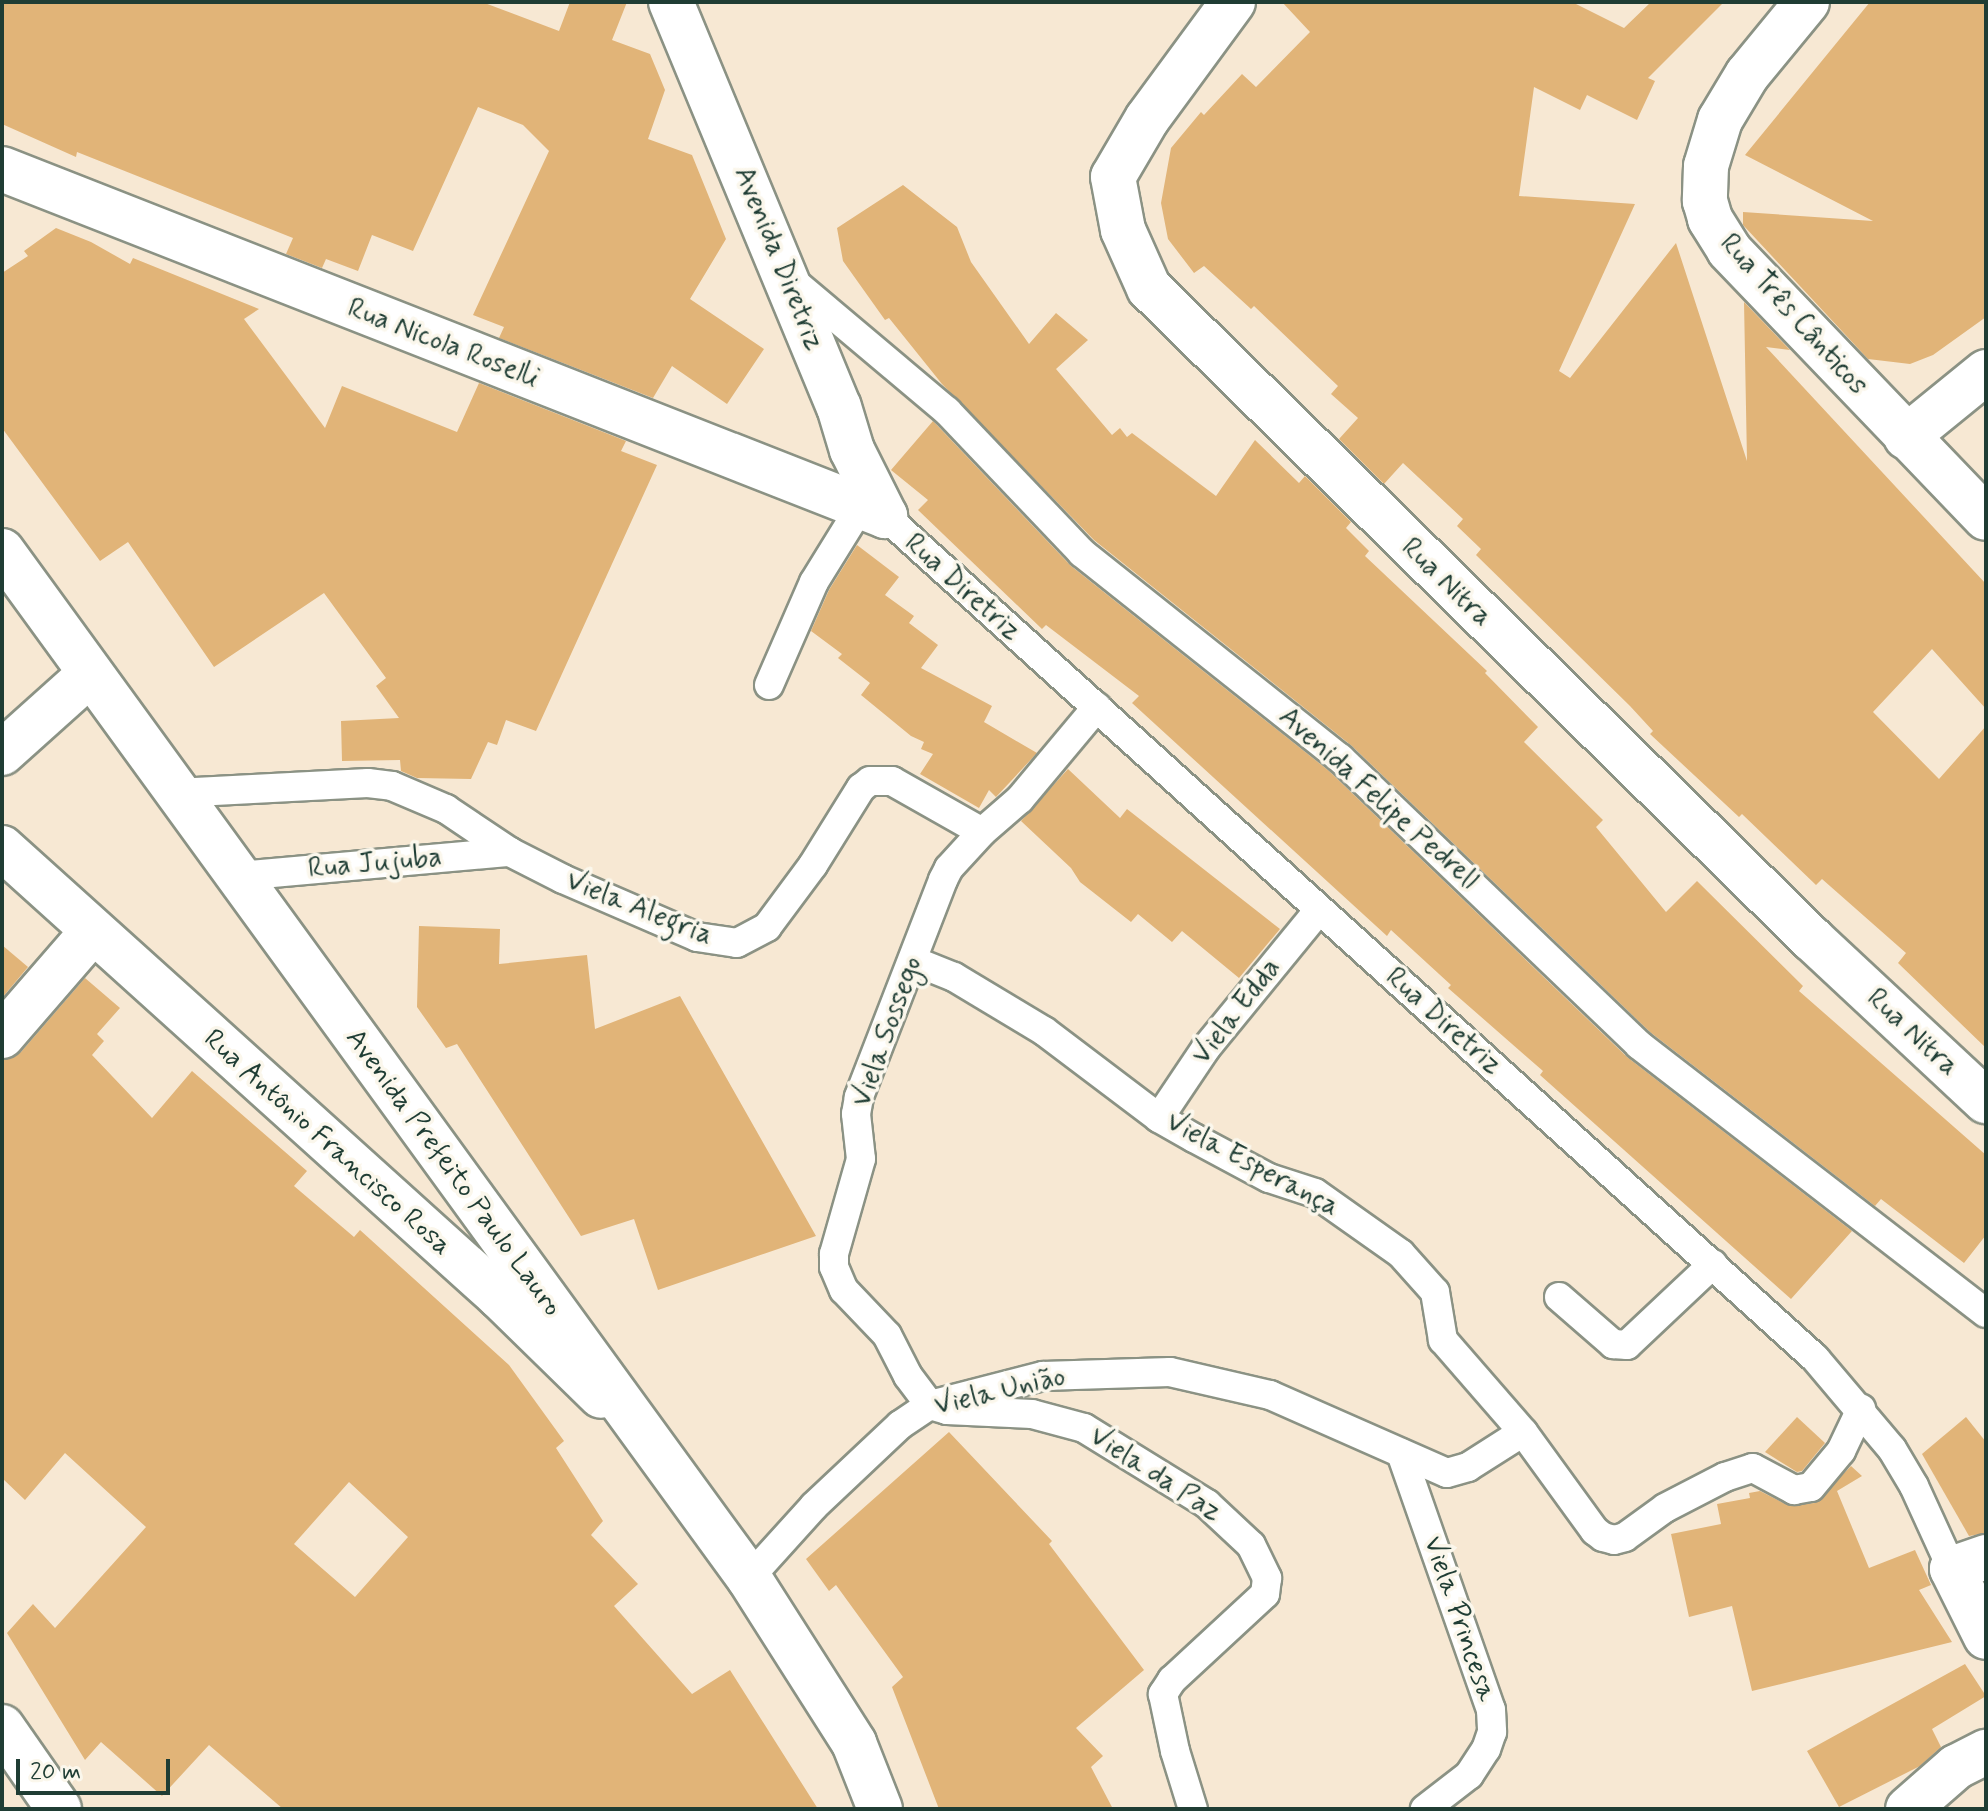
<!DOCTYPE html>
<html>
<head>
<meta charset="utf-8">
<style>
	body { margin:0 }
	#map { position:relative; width:1988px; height:1811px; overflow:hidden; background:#f7e8d3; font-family:Mynerve,sans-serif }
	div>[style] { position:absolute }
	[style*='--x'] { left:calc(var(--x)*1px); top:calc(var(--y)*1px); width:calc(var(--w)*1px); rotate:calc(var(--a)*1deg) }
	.building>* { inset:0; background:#e1b478 }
	.roads { filter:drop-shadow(2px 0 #8b9284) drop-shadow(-2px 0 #8b9284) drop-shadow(0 2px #8b9284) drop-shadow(0 -2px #8b9284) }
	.lane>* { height:28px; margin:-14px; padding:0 14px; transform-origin:14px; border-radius:14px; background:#fff }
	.street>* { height:44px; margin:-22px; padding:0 22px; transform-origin:22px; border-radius:22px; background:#fff }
	.secondary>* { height:44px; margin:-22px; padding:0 22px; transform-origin:22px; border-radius:22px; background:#fff }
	span { translate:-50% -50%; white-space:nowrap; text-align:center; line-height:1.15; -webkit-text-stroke:7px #fbf7ec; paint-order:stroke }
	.street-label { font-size:28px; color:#1f3d34 }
	.frame { position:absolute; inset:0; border:4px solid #1f3d34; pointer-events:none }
	.scale { position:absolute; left:16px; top:1759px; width:154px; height:36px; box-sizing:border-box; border:4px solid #1f3d34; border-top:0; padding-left:10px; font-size:24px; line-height:28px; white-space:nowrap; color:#1f3d34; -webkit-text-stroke:6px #fbf7ec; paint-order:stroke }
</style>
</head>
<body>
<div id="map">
	<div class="building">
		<div style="clip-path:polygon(2px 2px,482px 2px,559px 31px,570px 2px,627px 2px,612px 40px,650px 54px,665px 90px,648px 139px,692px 155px,726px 239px,690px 299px,764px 349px,727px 404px,672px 366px,653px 398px,499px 338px,504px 327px,473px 315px,549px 151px,523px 125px,478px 107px,413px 251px,372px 235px,358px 271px,326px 259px,322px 268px,286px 254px,293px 238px,77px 152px,76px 157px,2px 124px)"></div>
		<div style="clip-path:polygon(1282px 2px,1572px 2px,1624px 28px,1651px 2px,1724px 2px,1648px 78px,1655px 81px,1637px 120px,1587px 95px,1580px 110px,1534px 87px,1519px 196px,1635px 204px,1559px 371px,1570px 378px,1676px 243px,1747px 461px,1744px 302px,1790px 350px,1766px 347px,1986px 584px,1986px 709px,1932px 649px,1873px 712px,1939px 779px,1986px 726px,1986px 1048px,1898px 963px,1906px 953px,1822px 879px,1816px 885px,1742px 814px,1739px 817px,1650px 734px,1653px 731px,1630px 706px,1476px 555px,1481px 549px,1457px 526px,1463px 519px,1403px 463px,1384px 484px,1339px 439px,1358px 418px,1331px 394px,1338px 386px,1254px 306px,1251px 309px,1204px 266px,1194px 273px,1168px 239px,1161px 203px,1171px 148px,1201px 112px,1204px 115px,1242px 74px,1256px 87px,1310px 32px)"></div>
		<div style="clip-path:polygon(1870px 2px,1986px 2px,1986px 317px,1933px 355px,1910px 364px,1868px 359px,1743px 225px,1743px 212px,1873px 221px,1745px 155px)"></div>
		<div style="clip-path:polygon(903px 185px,957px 227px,971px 262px,1029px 344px,1056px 313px,1088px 340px,1056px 369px,1112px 435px,1120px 428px,1127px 437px,1132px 433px,1216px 496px,1255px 440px,1299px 483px,1305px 476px,1351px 522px,1346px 528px,1369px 551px,1365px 556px,1487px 671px,1485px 673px,1538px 727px,1524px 742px,1603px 820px,1596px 827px,1666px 912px,1697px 881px,1803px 986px,1799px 991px,1986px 1155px,1986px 1235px,1964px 1263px,1881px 1199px,1875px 1206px,1650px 1032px,1352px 746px,1094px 540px,942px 384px,889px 318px,885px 320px,843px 261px,837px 228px)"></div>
		<div style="clip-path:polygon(56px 228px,91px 242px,130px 264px,133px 258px,259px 309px,244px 319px,325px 428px,342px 386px,457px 432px,479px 383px,626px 441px,621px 451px,657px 465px,536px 731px,506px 720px,497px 745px,488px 742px,471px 779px,417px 778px,401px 771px,400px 760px,342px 761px,341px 721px,399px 718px,376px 686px,386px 678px,324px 593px,214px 667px,128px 542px,100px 561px,2px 428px,2px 273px,28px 256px,24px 251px)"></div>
		<div style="clip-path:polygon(933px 421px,1071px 566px,1329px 771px,1627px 1057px,1852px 1231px,1791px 1299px,1540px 1075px,1543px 1071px,1448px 988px,1451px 985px,1391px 930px,1387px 936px,1132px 703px,1139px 696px,1046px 625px,1042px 629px,918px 510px,928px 500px,891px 470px)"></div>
		<div style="clip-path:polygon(857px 545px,899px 577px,885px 595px,914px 616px,909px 623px,938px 645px,921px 668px,992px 706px,984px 722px,1037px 753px,996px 797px,989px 790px,979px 808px,920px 774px,933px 754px,921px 749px,924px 742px,911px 736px,861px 695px,870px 683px,838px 658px,842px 654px,811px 631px,829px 590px)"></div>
		<div style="clip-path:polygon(1068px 769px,1120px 818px,1127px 809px,1280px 929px,1239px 978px,1182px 931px,1172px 942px,1138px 914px,1131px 922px,1080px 882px,1071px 868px,1021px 821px)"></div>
		<div style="clip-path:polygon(419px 926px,500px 929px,499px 964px,587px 955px,595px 1029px,680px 996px,816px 1236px,658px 1290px,634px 1219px,581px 1236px,457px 1044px,446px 1048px,417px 1007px)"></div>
		<div style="clip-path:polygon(2px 945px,28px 967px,2px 998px)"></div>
		<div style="clip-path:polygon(evenodd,85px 978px,120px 1008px,97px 1034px,104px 1041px,92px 1055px,152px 1118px,192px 1071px,307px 1171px,294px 1186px,354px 1237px,360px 1230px,509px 1365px,564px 1441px,556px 1448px,603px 1521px,591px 1535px,638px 1584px,614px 1606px,692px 1694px,730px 1670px,818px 1809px,283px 1809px,209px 1745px,162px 1796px,101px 1742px,85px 1760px,7px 1633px,33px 1604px,55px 1628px,146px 1527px,65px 1453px,25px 1500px,2px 1478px,2px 1060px,21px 1052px,85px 978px,349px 1482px,408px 1537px,355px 1597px,294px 1544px,349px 1482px)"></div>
		<div style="clip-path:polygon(1797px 1417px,1825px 1443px,1802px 1471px,1797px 1472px,1765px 1452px)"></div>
		<div style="clip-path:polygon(1966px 1417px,1986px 1442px,1986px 1533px,1969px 1536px,1922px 1454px)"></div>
		<div style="clip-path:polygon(949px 1432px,1052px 1541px,1049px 1544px,1144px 1670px,1076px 1728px,1103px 1756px,1091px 1767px,1113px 1809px,939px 1809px,892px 1687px,903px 1677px,836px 1585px,829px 1591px,806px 1559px)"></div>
		<div style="clip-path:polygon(1851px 1466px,1862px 1476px,1837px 1491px,1869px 1568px,1915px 1550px,1931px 1585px,1919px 1590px,1952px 1642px,1752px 1691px,1732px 1606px,1689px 1617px,1671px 1534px,1721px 1524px,1717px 1504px,1750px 1498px,1749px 1493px,1760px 1491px,1787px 1505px,1815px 1503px)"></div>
		<div style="clip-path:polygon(1965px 1664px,1986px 1696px,1932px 1729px,1941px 1747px,1920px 1766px,1839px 1807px,1807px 1751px)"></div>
	</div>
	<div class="roads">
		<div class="lane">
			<div style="--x:789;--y:278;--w:207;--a:40.1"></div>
			<div style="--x:947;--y:411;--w:196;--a:46.4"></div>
			<div style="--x:1082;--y:553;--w:330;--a:38.5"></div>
			<div style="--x:1340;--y:758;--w:414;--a:43.8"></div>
			<div style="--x:1639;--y:1045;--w:438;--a:37.7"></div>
			<div style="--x:885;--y:516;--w:1255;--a:42.16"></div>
			<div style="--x:1815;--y:1358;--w:119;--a:49.8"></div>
			<div style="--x:1892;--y:1449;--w:43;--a:59.3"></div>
			<div style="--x:1914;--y:1486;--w:91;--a:65.4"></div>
			<div style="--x:769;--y:685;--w:112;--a:-66.4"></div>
			<div style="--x:814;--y:582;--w:89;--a:-58.3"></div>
			<div style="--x:176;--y:793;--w:192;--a:-3"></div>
			<div style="--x:368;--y:783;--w:24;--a:7"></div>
			<div style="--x:392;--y:786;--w:59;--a:23.1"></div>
			<div style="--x:446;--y:809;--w:77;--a:33.9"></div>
			<div style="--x:510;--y:852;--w:59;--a:27"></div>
			<div style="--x:563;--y:879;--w:146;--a:23.4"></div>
			<div style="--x:697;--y:937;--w:40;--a:8.5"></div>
			<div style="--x:737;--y:943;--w:34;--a:-28"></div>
			<div style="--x:767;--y:927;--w:77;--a:-53.4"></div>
			<div style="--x:813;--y:865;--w:91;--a:-58.1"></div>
			<div style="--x:861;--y:788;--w:11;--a:-38"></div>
			<div style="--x:870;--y:781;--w:22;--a:0"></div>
			<div style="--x:892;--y:781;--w:103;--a:29.5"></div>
			<div style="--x:982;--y:832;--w:50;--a:-41"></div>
			<div style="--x:1020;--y:799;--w:120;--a:-50.1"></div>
			<div style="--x:982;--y:832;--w:49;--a:132.5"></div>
			<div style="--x:949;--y:868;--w:13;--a:117"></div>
			<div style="--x:943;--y:880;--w:233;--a:111.2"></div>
			<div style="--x:859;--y:1097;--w:17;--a:100"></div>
			<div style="--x:856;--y:1114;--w:45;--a:83.7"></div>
			<div style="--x:861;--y:1159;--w:99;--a:105.9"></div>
			<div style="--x:834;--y:1254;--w:13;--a:90"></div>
			<div style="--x:834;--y:1267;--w:25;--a:67"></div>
			<div style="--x:844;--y:1290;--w:62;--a:46.3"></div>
			<div style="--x:887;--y:1335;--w:46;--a:62.9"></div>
			<div style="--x:908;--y:1376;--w:36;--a:53"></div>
			<div style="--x:930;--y:1405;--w:18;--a:16"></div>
			<div style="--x:947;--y:1410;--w:85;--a:2.7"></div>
			<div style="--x:1032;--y:1414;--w:54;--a:15.1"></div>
			<div style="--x:1084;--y:1428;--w:145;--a:31.7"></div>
			<div style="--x:1207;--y:1504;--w:60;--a:43"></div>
			<div style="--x:1251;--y:1545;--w:37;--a:64"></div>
			<div style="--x:1267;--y:1578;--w:16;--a:97"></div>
			<div style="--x:1265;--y:1594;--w:127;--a:137.2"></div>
			<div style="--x:1172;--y:1680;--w:17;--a:123"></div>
			<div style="--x:1163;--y:1694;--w:58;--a:78.1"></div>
			<div style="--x:1175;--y:1751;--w:61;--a:72.8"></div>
			<div style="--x:239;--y:876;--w:272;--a:-5.1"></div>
			<div style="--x:914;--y:961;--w:43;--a:21.8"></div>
			<div style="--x:954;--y:977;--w:105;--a:31"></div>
			<div style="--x:1044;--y:1031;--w:144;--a:37.1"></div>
			<div style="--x:1159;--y:1118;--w:40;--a:29.7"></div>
			<div style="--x:1194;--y:1138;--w:85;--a:28.1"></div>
			<div style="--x:1269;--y:1178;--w:48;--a:18.1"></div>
			<div style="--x:1315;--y:1193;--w:105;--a:35.3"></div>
			<div style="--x:1401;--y:1254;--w:51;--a:48.2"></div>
			<div style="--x:1435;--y:1292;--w:49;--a:80.5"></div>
			<div style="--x:1443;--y:1340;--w:122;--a:49"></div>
			<div style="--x:1523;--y:1432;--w:122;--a:54"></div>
			<div style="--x:1595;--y:1531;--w:10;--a:37"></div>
			<div style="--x:1603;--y:1537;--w:11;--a:15"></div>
			<div style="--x:1614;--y:1540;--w:11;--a:-15"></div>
			<div style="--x:1625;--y:1537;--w:49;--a:-35.9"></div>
			<div style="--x:1665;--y:1508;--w:68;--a:-27.3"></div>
			<div style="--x:1725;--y:1477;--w:29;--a:-18"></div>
			<div style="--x:1753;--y:1468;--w:47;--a:28.2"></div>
			<div style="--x:1794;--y:1490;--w:17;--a:-10"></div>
			<div style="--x:1811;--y:1487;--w:47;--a:-50.2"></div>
			<div style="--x:1841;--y:1451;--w:47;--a:-64.5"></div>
			<div style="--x:1159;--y:1118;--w:84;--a:-56.1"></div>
			<div style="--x:1206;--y:1048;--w:178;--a:-50.7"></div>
			<div style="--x:1559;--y:1297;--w:72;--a:41"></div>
			<div style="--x:1613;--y:1344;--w:14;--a:4"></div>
			<div style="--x:1627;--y:1345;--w:118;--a:-43.3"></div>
			<div style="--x:1401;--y:1453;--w:272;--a:70.7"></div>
			<div style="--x:1491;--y:1710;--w:22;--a:87"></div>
			<div style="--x:1492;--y:1732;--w:18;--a:109"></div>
			<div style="--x:1486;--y:1749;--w:31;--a:123"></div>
			<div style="--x:1469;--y:1775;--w:56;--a:142.3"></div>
			<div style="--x:749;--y:1578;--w:97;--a:-47.9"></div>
			<div style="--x:814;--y:1506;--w:118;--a:-43.3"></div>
			<div style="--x:900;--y:1425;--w:36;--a:-34"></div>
			<div style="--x:930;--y:1405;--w:117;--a:-14.4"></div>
			<div style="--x:1043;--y:1376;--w:127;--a:-1.8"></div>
			<div style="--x:1170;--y:1372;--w:103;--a:13"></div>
			<div style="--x:1270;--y:1395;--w:193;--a:23.8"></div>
			<div style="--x:1447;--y:1473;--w:22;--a:-16"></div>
			<div style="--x:1468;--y:1467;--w:65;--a:-32.5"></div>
		</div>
		<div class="street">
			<div style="--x:671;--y:2;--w:438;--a:67.5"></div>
			<div style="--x:839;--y:407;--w:45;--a:73.2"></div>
			<div style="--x:852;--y:450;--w:74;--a:63.4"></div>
			<div style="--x:1233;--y:2;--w:145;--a:126.3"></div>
			<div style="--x:1147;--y:119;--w:67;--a:120.4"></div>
			<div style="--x:1113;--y:177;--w:54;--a:79.3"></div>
			<div style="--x:1123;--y:230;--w:64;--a:65.9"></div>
			<div style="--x:1149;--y:288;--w:929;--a:44.48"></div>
			<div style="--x:1812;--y:939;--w:238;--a:43"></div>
			<div style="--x:1807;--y:2;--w:94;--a:129.4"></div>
			<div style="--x:1747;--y:75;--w:52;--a:121"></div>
			<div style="--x:1720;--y:120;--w:48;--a:106.9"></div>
			<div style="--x:1706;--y:166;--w:35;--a:92"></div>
			<div style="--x:1705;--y:201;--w:19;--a:74"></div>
			<div style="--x:1710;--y:219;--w:36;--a:58"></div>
			<div style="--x:1729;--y:250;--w:371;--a:46.2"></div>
			<div style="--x:2;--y:169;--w:949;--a:21.45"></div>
			<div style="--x:1906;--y:437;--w:103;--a:-39.1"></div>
			<div style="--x:2;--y:753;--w:117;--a:-41.9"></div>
			<div style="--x:2;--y:848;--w:671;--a:42.04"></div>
			<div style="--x:500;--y:1297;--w:141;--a:44.4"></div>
			<div style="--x:2;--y:1036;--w:138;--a:-49.1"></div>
			<div style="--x:1986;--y:1557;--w:36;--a:161"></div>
			<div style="--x:1952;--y:1569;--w:76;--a:63.4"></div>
			<div style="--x:1908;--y:1809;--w:64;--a:-41.2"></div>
			<div style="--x:1956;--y:1767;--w:34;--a:-27"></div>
		</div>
		<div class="secondary">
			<div style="--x:2;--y:551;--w:1270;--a:53.97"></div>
			<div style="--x:749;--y:1578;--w:196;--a:57.5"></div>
			<div style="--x:854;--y:1743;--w:71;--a:68.5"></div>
			<div style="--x:2;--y:1727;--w:100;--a:55.2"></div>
		</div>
	</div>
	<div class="street-label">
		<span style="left:778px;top:259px;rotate:68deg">Avenida Diretriz</span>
		<span style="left:1793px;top:315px;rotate:48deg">Rua Três Cânticos</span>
		<span style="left:443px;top:344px;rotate:21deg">Rua Nicola Roselli</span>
		<span style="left:1446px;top:583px;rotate:44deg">Rua Nitra</span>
		<span style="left:962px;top:588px;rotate:42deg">Rua Diretriz</span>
		<span style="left:1378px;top:799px;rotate:42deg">Avenida Felipe Pedrell</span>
		<span style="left:375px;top:864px;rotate:-5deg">Rua Jujuba</span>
		<span style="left:639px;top:909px;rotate:22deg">Viela Alegria</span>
		<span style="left:1237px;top:1012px;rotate:-52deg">Viela Edda</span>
		<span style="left:1443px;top:1022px;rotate:42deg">Rua Diretriz</span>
		<span style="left:888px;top:1032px;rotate:-70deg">Viela Sossego</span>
		<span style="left:1912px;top:1033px;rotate:43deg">Rua Nitra</span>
		<span style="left:327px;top:1143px;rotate:42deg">Rua Antônio Francisco Rosa</span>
		<span style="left:1252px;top:1165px;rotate:28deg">Viela Esperança</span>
		<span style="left:453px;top:1173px;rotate:54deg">Avenida Prefeito Paulo Lauro</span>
		<span style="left:1000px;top:1392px;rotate:-13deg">Viela União</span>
		<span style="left:1155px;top:1475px;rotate:33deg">Viela da Paz</span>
		<span style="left:1459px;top:1619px;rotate:71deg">Viela Princesa</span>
	</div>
	<div class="frame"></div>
	<div class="scale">20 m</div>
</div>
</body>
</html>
